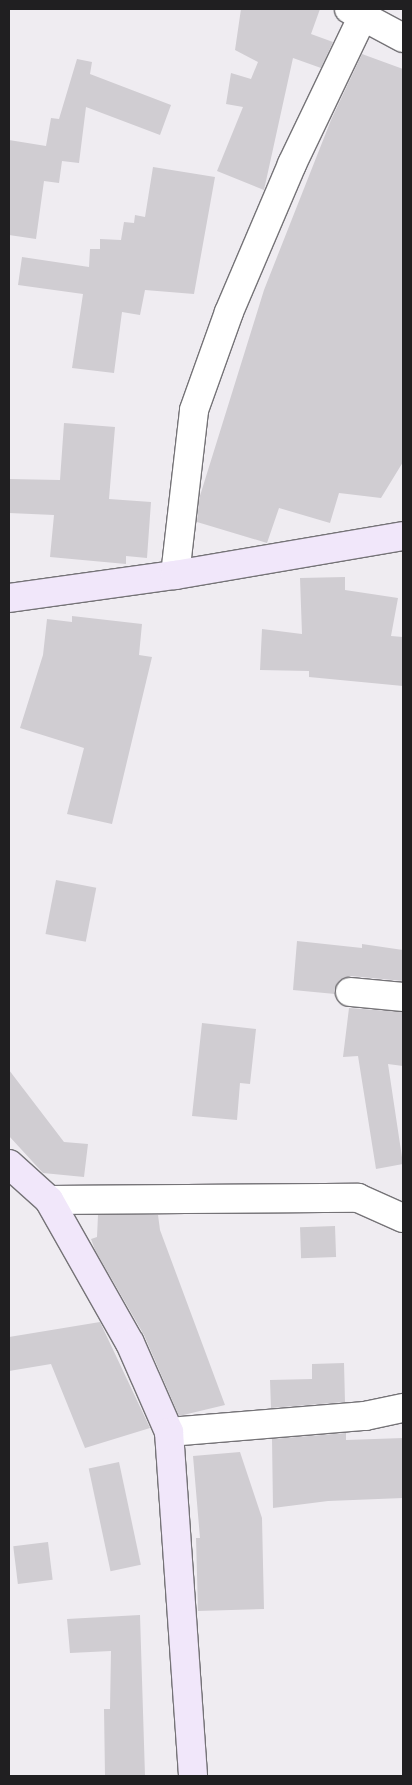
<!DOCTYPE html>
<html>
<head>
<meta charset="utf-8">
<style>
	body { margin:0 }
	#map { position:relative; width:412px; height:1785px; overflow:hidden; background:#efecf1; font-family:"Asap Condensed",sans-serif }
	div>[style] { position:absolute }
	[style*='--x'] { left:calc(var(--x)*1px); top:calc(var(--y)*1px); width:calc(var(--w)*1px); rotate:calc(var(--a)*1deg) }
	.building>* { inset:0; background:#d0cdd2; transform-origin:0 0 }
	.roads { filter:drop-shadow(1px 0 #757377) drop-shadow(-1px 0 #757377) drop-shadow(0 1px #757377) drop-shadow(0 -1px #757377) }
	.street>* { height:28px; margin:-14px; padding:0 14px; transform-origin:14px; border-radius:14px; background:#fff }
	.secondary>* { height:28px; margin:-14px; padding:0 14px; transform-origin:14px; border-radius:14px; background:#f1e7fa }
	span { translate:-50% -50%; white-space:nowrap; text-align:center; line-height:1.15; -webkit-text-stroke:4px #fcf9fe; paint-order:stroke }
	.frame { position:absolute; inset:0; border:10px solid #201f21; pointer-events:none }
</style>
</head>
<body>
<div id="map">
	<div class="building">
		<div style="clip-path:polygon(241px 9px,320px 9px,311px 34px,333px 42px,321px 68px,293px 58px,264px 190px,217px 171px,243px 107px,226px 104px,231px 73px,251px 79px,258px 62px,235px 50px)"></div>
		<div style="clip-path:polygon(362px 54px,403px 69px,403px 462px,381px 498px,339px 493px,330px 523px,279px 508px,267px 543px,197px 522px,199px 499px,264px 290px,331px 120px)"></div>
		<div style="clip-path:polygon(77px 59px,92px 62px,90px 74px,171px 105px,160px 135px,86px 107px,79px 163px,62px 161px,59px 183px,44px 181px,36px 239px,9px 235px,9px 140px,46px 146px,51px 118px,59px 119px)"></div>
		<div style="clip-path:polygon(153px 167px,215px 177px,194px 294px,145px 290px,140px 315px,122px 312px,114px 373px,72px 368px,83px 294px,18px 285px,22px 257px,89px 267px,90px 249px,100px 249px,100px 239px,121px 240px,124px 222px,134px 223px,135px 215px,145px 217px)"></div>
		<div style="clip-path:polygon(64px 423px,115px 427px,109px 499px,151px 502px,147px 558px,126px 556px,126px 564px,50px 557px,54px 515px,9px 513px,9px 479px,60px 480px)"></div>
		<div style="clip-path:polygon(345px 577px,345px 590px,398px 598px,391px 636px,403px 637px,403px 686px,309px 677px,309px 671px,260px 670px,262px 629px,302px 634px,300px 578px)"></div>
		<div style="clip-path:polygon(72px 616px,142px 624px,139px 655px,152px 657px,112px 824px,67px 814px,84px 748px,20px 728px,43px 655px,47px 619px,72px 622px)"></div>
		<div style="left:56px;top:880px;width:41px;height:55px;rotate:11deg"></div>
		<div style="clip-path:polygon(297px 941px,362px 948px,362px 944px,403px 950px,403px 981px,351px 976px,338px 983px,335px 994px,293px 990px)"></div>
		<div style="clip-path:polygon(349px 1008px,403px 1012px,403px 1066px,388px 1064px,403px 1164px,376px 1169px,358px 1056px,343px 1057px)"></div>
		<div style="clip-path:polygon(202px 1023px,256px 1029px,250px 1084px,240px 1083px,237px 1120px,192px 1116px)"></div>
		<div style="clip-path:polygon(9px 1070px,64px 1142px,88px 1144px,84px 1177px,43px 1173px,9px 1136px)"></div>
		<div style="clip-path:polygon(98px 1215px,158px 1215px,160px 1230px,225px 1405px,179px 1416px,144px 1335px,95px 1250px,91px 1239px,97px 1237px)"></div>
		<div style="left:335px;top:1226px;width:31px;height:35px;rotate:88deg"></div>
		<div style="clip-path:polygon(100px 1322px,150px 1428px,85px 1448px,51px 1364px,9px 1371px,9px 1337px)"></div>
		<div style="clip-path:polygon(344px 1363px,345px 1402px,271px 1408px,270px 1380px,312px 1379px,312px 1364px)"></div>
		<div style="clip-path:polygon(346px 1433px,346px 1440px,403px 1438px,403px 1498px,328px 1501px,273px 1508px,272px 1439px)"></div>
		<div style="clip-path:polygon(240px 1452px,262px 1518px,264px 1609px,198px 1611px,196px 1538px,200px 1538px,193px 1456px)"></div>
		<div style="left:119px;top:1462px;width:105px;height:31px;rotate:78deg"></div>
		<div style="left:48px;top:1542px;width:38px;height:35px;rotate:83deg"></div>
		<div style="clip-path:polygon(140px 1615px,145px 1776px,105px 1776px,104px 1709px,110px 1709px,111px 1651px,70px 1653px,67px 1619px)"></div>
	</div>
	<div class="roads">
		<div class="street">
			<div style="--x:349;--y:9;--w:61;--a:28.2"></div>
			<div style="--x:175;--y:575;--w:166;--a:-83.4"></div>
			<div style="--x:194;--y:410;--w:104;--a:-70.3"></div>
			<div style="--x:229;--y:312;--w:161;--a:-66.9"></div>
			<div style="--x:292;--y:164;--w:164;--a:-64.4"></div>
			<div style="--x:350;--y:992;--w:53;--a:5.4"></div>
			<div style="--x:49;--y:1200;--w:309;--a:-0.4"></div>
			<div style="--x:358;--y:1198;--w:49;--a:24"></div>
			<div style="--x:169;--y:1432;--w:197;--a:-4.7"></div>
			<div style="--x:365;--y:1416;--w:39;--a:-12"></div>
		</div>
		<div class="secondary">
			<div style="--x:9;--y:598;--w:168;--a:-7.9"></div>
			<div style="--x:175;--y:575;--w:231;--a:-9.7"></div>
			<div style="--x:9;--y:1164;--w:54;--a:42"></div>
			<div style="--x:49;--y:1200;--w:164;--a:60.5"></div>
			<div style="--x:130;--y:1343;--w:97;--a:66.3"></div>
			<div style="--x:169;--y:1432;--w:345;--a:86"></div>
		</div>
	</div>
	<div class="frame"></div>
</div>
</body>
</html>
